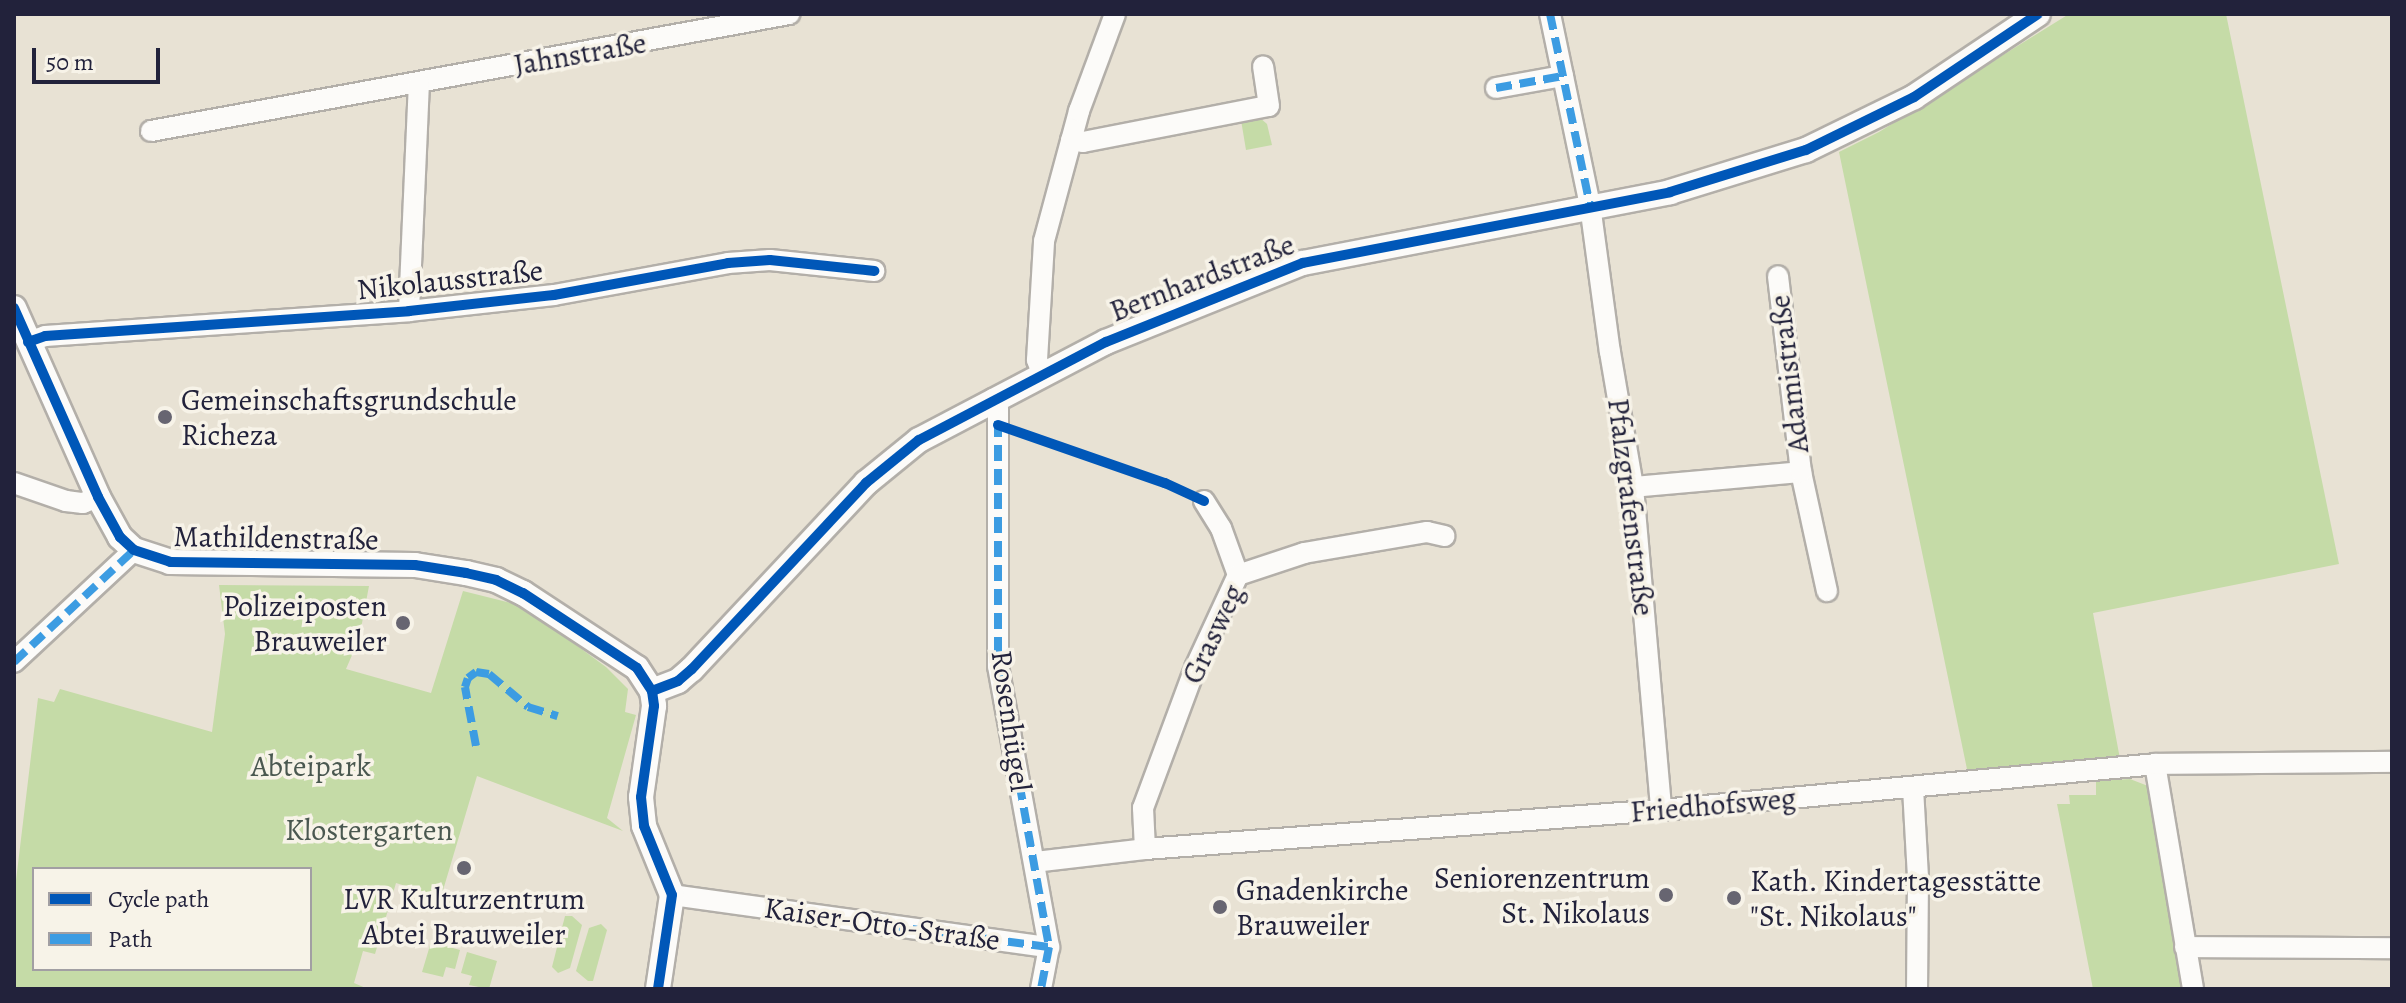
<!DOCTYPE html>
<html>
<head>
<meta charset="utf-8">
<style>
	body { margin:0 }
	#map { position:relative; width:2406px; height:1003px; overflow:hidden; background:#e8e2d4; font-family:Alegreya,serif }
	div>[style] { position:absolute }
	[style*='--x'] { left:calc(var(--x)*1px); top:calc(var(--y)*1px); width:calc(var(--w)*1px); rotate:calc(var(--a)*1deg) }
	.green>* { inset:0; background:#c5dba7 }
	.roads { filter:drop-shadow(2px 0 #b3afa9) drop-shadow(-2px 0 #b3afa9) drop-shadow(0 2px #b3afa9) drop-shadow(0 -2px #b3afa9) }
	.minor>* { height:20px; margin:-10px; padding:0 10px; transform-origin:10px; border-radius:10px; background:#fcfbf9 }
	.tertiary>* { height:24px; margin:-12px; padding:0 12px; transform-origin:12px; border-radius:12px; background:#fcfbf9 }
	.quiet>* { height:8px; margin-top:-4px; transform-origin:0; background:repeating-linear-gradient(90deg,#3c9ce2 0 16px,transparent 0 24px) }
	.cycleway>* { height:10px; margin:-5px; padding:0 5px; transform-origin:5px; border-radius:5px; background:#0057b8 }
	.dots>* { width:22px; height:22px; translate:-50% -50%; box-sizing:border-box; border:4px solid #f7f3e8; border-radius:50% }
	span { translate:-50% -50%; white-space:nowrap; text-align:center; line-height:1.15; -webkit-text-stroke:7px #f7f3e8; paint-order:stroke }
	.street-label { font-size:30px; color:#22223b }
	.poi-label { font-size:30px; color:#22223b }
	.left { translate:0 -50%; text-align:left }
	.right { translate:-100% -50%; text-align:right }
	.park-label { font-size:30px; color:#4a5850 }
	.frame { position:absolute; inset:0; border:16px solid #22223b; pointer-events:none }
	.legend { position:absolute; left:32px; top:867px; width:280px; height:104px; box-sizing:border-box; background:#f7f3e8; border:2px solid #a29fa3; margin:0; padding:10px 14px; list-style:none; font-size:24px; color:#22223b }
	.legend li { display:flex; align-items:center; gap:16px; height:40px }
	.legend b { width:40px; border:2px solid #a29fa3 }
	.scale { position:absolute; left:32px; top:48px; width:128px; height:36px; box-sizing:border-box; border:4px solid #22223b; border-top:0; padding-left:10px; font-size:24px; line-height:28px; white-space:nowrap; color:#22223b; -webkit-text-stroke:6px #f7f3e8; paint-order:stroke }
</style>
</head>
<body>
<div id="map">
	<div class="green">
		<div style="clip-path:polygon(2069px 14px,2226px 14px,2339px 564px,2093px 613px,2120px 759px,1968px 774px,1839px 152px,1879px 132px)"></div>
		<div style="clip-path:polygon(1259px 117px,1267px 124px,1272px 145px,1246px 150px,1241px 120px)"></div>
		<div style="clip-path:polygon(evenodd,219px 585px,369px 586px,359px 639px,346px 669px,431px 693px,463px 591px,523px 606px,606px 667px,628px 689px,625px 712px,636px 715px,607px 818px,623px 831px,477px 776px,441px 897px,396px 883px,375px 954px,363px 951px,354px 983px,368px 989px,14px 989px,14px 897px,38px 698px,54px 702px,60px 689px,212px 732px,225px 634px,219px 585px,34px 869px,310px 869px,310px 969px,34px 969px,34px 869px)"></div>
		<div style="clip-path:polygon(2130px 779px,2148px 786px,2187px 989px,2093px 989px,2057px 804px,2070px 804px,2069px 795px,2096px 795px,2096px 781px)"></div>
		<div style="clip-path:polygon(565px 916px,572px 916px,582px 925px,570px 968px,558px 973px,552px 967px)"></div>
		<div style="clip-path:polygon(601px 924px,607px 930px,593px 981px,588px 981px,576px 971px,589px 928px)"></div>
		<div style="clip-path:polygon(431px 942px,460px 950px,455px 969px,446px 967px,443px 977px,422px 972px)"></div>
		<div style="clip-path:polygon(467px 952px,497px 961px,489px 989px,469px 985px,472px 976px,461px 973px)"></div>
	</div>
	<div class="roads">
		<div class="minor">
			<div style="--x:1550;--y:14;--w:195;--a:78.2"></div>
			<div style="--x:1590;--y:205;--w:148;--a:82.3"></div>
			<div style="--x:1610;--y:352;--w:137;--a:80.3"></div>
			<div style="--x:1633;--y:487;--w:324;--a:85"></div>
			<div style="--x:1496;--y:88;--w:68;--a:-10.2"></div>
			<div style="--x:151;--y:131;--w:649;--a:-10.39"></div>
			<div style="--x:1071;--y:140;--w:12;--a:9"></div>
			<div style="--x:1083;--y:142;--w:189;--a:-11"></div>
			<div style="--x:1269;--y:106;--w:40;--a:-98.5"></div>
			<div style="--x:409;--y:311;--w:228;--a:-87.5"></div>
			<div style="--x:28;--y:342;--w:18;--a:-19"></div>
			<div style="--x:45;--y:336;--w:365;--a:-3.9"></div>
			<div style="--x:409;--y:311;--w:146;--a:-6.3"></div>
			<div style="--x:554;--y:295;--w:177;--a:-10.4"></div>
			<div style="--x:728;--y:263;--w:42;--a:-4.1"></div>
			<div style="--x:770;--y:260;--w:105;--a:6"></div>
			<div style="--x:1042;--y:373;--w:14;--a:-111"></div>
			<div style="--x:1037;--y:360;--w:119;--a:-86.6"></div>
			<div style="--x:1044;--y:241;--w:135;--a:-74.9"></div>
			<div style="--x:1079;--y:111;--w:103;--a:-69.6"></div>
			<div style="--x:993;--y:399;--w:11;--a:63"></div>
			<div style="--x:998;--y:409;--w:257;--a:90"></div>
			<div style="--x:998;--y:666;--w:286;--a:79.7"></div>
			<div style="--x:1049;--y:947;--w:43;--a:100.8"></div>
			<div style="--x:1801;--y:472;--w:122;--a:77.7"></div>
			<div style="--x:14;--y:483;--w:55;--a:19.1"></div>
			<div style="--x:66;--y:501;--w:17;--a:7"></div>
			<div style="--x:83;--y:503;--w:16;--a:-22"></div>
			<div style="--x:1633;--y:487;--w:169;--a:-5.1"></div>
			<div style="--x:1801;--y:472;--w:197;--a:-96.7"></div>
			<div style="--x:1204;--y:501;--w:32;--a:58"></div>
			<div style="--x:1221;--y:528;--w:50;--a:70.1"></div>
			<div style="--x:14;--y:662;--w:164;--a:-43"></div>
			<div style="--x:2155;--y:764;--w:228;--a:80.4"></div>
			<div style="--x:1913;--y:788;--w:89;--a:86.8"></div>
			<div style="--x:1918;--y:877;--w:112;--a:90.5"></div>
			<div style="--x:1145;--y:849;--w:41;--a:-92.8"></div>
			<div style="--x:1143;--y:808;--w:149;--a:-69.6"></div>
			<div style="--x:1195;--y:668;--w:102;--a:-65.2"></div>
			<div style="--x:1238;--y:575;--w:70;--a:-18.4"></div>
			<div style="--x:1304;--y:553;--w:125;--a:-9.7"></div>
			<div style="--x:1427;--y:532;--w:18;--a:13"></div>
			<div style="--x:1035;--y:862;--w:111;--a:-6.7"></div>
			<div style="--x:1145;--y:849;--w:517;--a:-4.32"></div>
			<div style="--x:1661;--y:810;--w:496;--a:-5.3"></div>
			<div style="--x:2155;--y:764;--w:237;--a:-0.5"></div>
			<div style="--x:672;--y:895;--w:381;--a:7.9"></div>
			<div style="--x:2185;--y:947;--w:207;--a:0.3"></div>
		</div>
		<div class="tertiary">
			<div style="--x:14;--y:308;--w:207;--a:66"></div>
			<div style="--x:98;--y:497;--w:46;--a:61.2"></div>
			<div style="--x:120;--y:537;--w:19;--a:43"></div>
			<div style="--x:134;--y:550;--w:38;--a:18"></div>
			<div style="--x:170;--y:562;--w:245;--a:0.7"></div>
			<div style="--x:415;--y:565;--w:52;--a:8.9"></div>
			<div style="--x:466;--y:573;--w:31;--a:13"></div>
			<div style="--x:496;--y:580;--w:30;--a:26"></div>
			<div style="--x:523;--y:593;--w:136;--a:33.3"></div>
			<div style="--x:637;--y:668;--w:27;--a:57"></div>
			<div style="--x:652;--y:691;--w:15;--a:82"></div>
			<div style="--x:654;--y:706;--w:92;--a:98.1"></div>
			<div style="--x:641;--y:797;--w:29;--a:84"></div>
			<div style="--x:644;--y:826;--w:74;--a:67.9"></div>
			<div style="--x:672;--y:895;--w:95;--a:98.5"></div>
			<div style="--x:652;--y:691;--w:28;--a:-21"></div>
			<div style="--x:678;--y:681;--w:18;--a:-41"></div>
			<div style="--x:692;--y:669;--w:255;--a:-46.9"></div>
			<div style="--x:866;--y:483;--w:68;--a:-39.1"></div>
			<div style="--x:919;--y:440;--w:211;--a:-27.7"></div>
			<div style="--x:1106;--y:342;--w:212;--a:-21.9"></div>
			<div style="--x:1303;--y:263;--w:374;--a:-10.9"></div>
			<div style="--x:1670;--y:192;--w:142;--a:-17.2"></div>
			<div style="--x:1806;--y:150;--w:120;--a:-26.1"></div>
			<div style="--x:1914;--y:97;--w:149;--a:-33.8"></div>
		</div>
	</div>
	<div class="quiet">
		<div style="--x:1550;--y:14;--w:195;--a:78.2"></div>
		<div style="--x:1496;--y:88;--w:68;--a:-10.2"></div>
		<div style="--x:998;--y:421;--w:245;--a:90"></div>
		<div style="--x:998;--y:666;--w:286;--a:79.7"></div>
		<div style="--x:1049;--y:947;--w:43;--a:100.8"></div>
		<div style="--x:14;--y:662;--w:164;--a:-43"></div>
		<div style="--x:476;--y:746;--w:60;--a:-100.6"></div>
		<div style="--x:465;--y:687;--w:9;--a:-72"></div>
		<div style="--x:468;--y:678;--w:10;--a:-37"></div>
		<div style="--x:476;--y:672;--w:13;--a:9"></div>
		<div style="--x:489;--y:674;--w:51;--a:40.2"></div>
		<div style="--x:528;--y:707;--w:31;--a:17"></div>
		<div style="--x:889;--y:926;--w:161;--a:7.5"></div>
	</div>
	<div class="cycleway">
		<div style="--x:14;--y:308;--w:207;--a:66"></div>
		<div style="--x:98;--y:497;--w:46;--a:61.2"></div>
		<div style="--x:120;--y:537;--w:19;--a:43"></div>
		<div style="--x:134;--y:550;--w:38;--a:18"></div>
		<div style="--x:170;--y:562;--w:245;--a:0.7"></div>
		<div style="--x:415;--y:565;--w:52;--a:8.9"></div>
		<div style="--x:466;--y:573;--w:31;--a:13"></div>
		<div style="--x:496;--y:580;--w:30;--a:26"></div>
		<div style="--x:523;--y:593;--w:136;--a:33.3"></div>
		<div style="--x:637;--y:668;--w:27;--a:57"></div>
		<div style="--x:652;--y:691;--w:15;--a:82"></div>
		<div style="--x:654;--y:706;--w:92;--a:98.1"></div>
		<div style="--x:641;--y:797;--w:29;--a:84"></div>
		<div style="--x:644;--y:826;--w:74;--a:67.9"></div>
		<div style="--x:672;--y:895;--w:95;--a:98.5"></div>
		<div style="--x:28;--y:342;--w:18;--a:-19"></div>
		<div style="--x:45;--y:336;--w:365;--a:-3.9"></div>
		<div style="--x:409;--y:311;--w:146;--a:-6.3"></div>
		<div style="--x:554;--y:295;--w:177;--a:-10.4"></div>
		<div style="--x:728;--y:263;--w:42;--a:-4.1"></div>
		<div style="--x:770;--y:260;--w:105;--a:6"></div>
		<div style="--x:998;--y:425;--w:177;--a:19.2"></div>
		<div style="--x:1165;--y:483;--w:43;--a:24.8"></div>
		<div style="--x:652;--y:691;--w:28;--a:-21"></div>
		<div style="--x:678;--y:681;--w:18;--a:-41"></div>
		<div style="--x:692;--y:669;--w:255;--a:-46.9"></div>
		<div style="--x:866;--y:483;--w:68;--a:-39.1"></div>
		<div style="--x:919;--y:440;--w:211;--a:-27.7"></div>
		<div style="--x:1106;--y:342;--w:212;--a:-21.9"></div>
		<div style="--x:1303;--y:263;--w:374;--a:-10.9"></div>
		<div style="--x:1670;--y:192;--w:142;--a:-17.2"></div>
		<div style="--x:1806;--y:150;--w:120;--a:-26.1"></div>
		<div style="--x:1914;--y:97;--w:149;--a:-33.8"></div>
	</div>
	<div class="dots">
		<div style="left:165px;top:417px;background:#676571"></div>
		<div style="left:403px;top:623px;background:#676571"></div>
		<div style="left:464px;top:868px;background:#676571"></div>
		<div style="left:1666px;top:895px;background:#676571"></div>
		<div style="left:1734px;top:898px;background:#676571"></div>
		<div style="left:1220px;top:907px;background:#676571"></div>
	</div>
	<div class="street-label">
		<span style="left:580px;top:54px;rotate:-10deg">Jahnstraße</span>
		<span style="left:1202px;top:278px;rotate:-21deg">Bernhardstraße</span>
		<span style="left:450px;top:280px;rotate:-6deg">Nikolausstraße</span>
		<span style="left:1789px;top:374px;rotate:-97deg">Adamistraße</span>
		<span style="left:1631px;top:507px;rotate:83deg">Pfalzgrafenstraße</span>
		<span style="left:276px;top:538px;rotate:1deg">Mathildenstraße</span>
		<span style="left:1213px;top:634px;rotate:-65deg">Grasweg</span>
		<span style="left:1011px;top:721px;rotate:82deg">Rosenhügel</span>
		<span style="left:1713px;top:805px;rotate:-5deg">Friedhofsweg</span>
		<span style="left:882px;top:924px;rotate:8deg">Kaiser-Otto-Straße</span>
	</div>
	<div class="poi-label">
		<span class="left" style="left:181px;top:417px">Gemeinschaftsgrundschule<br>Richeza</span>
		<span class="right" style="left:387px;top:623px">Polizeiposten<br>Brauweiler</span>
		<span class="right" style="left:1650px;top:895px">Seniorenzentrum<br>St. Nikolaus</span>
		<span class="left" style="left:1750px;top:898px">Kath. Kindertagesstätte<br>"St. Nikolaus"</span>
		<span class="left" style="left:1236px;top:907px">Gnadenkirche<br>Brauweiler</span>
		<span style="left:464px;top:916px">LVR Kulturzentrum<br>Abtei Brauweiler</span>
	</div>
	<div class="park-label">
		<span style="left:311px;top:766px">Abteipark</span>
		<span style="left:369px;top:830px">Klostergarten</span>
	</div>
	<div class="frame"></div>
	<ul class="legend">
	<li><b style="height:10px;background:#0057b8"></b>Cycle path</li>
	<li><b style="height:10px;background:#3c9ce2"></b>Path</li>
	</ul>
	<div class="scale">50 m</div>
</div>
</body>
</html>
